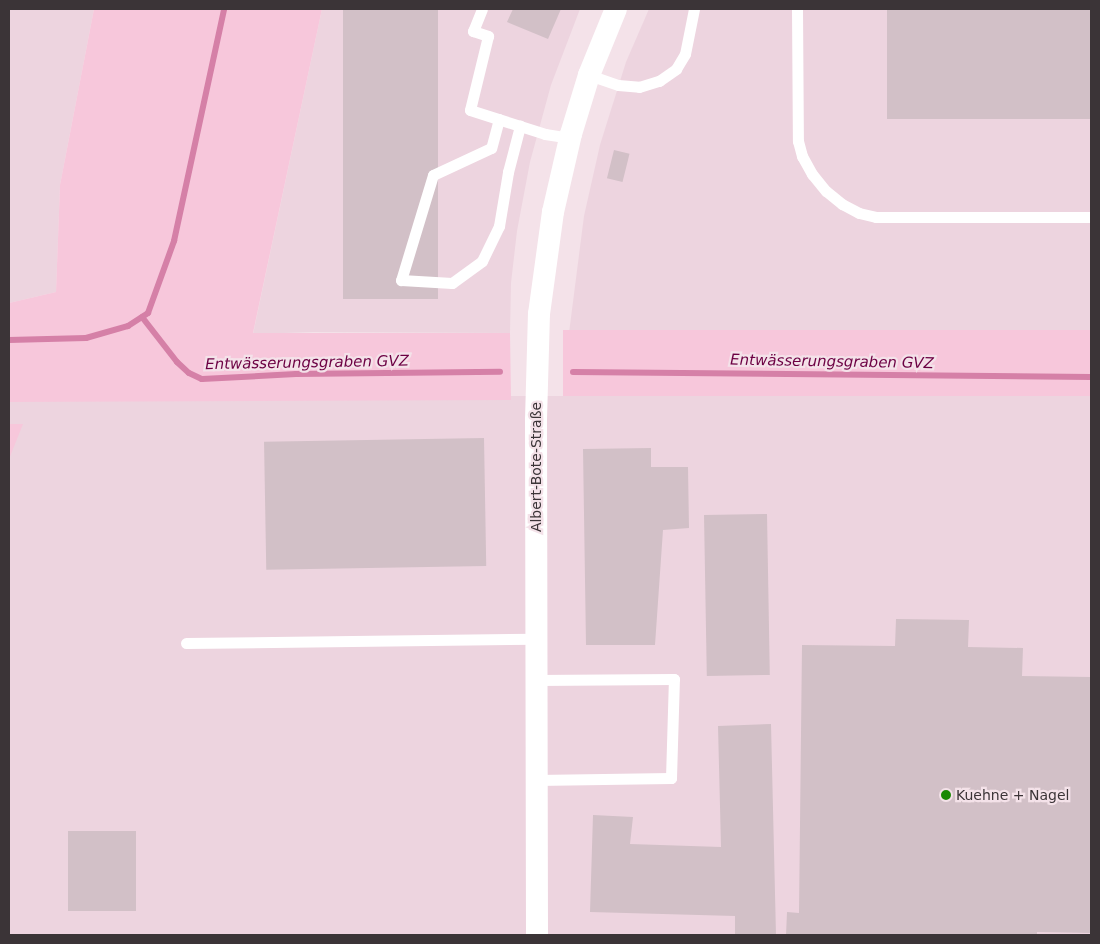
<!DOCTYPE html>
<html>
<head>
<meta charset="utf-8">
<style>
	body { margin:0 }
	#map { position:relative; width:1100px; height:944px; overflow:hidden; background:#f4e2e9; font-family:"DejaVu Sans",sans-serif }
	div>[style] { position:absolute }
	[style*='--x'] { left:calc(var(--x)*1px); top:calc(var(--y)*1px); width:calc(var(--w)*1px); rotate:calc(var(--a)*1deg) }
	.built>* { inset:0; background:#edd4df; transform-origin:0 0 }
	.green>* { inset:0; background:#f7c7db; transform-origin:0 0 }
	.stream>* { height:6px; margin:-3px; padding:0 3px; transform-origin:3px; border-radius:3px; background:#d580a7 }
	.building>* { inset:0; background:#d2c0c7; transform-origin:0 0 }
	.lane>* { height:11px; margin:-5.5px; padding:0 5.5px; transform-origin:5.5px; border-radius:5.5px; background:#fff }
	.street>* { height:22px; margin:-11px; padding:0 11px; transform-origin:11px; border-radius:11px; background:#fff }
	.dots>* { width:14px; height:14px; translate:-50% -50%; box-sizing:border-box; border:2px solid #f4e2e9; border-radius:50% }
	span { translate:-50% -50%; white-space:nowrap; text-align:center; line-height:1.15; -webkit-text-stroke:4.5px #f4e2e9; paint-order:stroke }
	.street-label { font-size:14px; color:#3b3437 }
	.poi-label { font-size:14px; color:#3b3437 }
	.left { translate:0 -50%; text-align:left }
	.water-label { font-size:15px; color:#6c0043; font-style:italic }
	.frame { position:absolute; inset:0; border:10px solid #3b3437; pointer-events:none }
</style>
</head>
<body>
<div id="map">
	<div class="built">
		<div style="clip-path:polygon(9px 9px,94px 9px,60px 185px,56px 292px,9px 303px)"></div>
		<div style="clip-path:polygon(322px 9px,580px 9px,551px 85px,530px 162px,517px 231px,511px 283px,510px 333px,313px 332px,253px 334px)"></div>
		<div style="clip-path:polygon(649px 9px,1091px 9px,1091px 330px,569px 333px,584px 216px,600px 145px,626px 62px)"></div>
		<div style="left:1091px;top:396px;width:539px;height:1082px;rotate:90deg"></div>
	</div>
	<div class="green">
		<div style="clip-path:polygon(94px 9px,322px 9px,253px 333px,510px 333px,511px 400px,9px 402px,9px 303px,56px 292px,60px 185px)"></div>
		<div style="left:1091px;top:330px;width:66px;height:528px;rotate:90deg"></div>
		<div style="clip-path:polygon(9px 424px,23px 424px,9px 459px)"></div>
	</div>
	<div class="stream">
		<div style="--x:142;--y:317;--w:57;--a:52.1"></div>
		<div style="--x:177;--y:362;--w:16;--a:43"></div>
		<div style="--x:189;--y:373;--w:14;--a:25"></div>
		<div style="--x:202;--y:379;--w:94;--a:-3"></div>
		<div style="--x:296;--y:374;--w:204;--a:-0.6"></div>
		<div style="--x:9;--y:340;--w:77;--a:-1.5"></div>
		<div style="--x:86;--y:338;--w:44;--a:-15.9"></div>
		<div style="--x:128;--y:326;--w:24;--a:-33"></div>
		<div style="--x:148;--y:313;--w:77;--a:-70.1"></div>
		<div style="--x:174;--y:241;--w:237;--a:-77.8"></div>
		<div style="--x:573;--y:372;--w:518;--a:0.55"></div>
	</div>
	<div class="building">
		<div style="left:343px;top:9px;width:95px;height:290px"></div>
		<div style="clip-path:polygon(513px 9px,561px 9px,548px 39px,507px 22px)"></div>
		<div style="left:887px;top:9px;width:204px;height:110px"></div>
		<div style="left:614px;top:150px;width:16px;height:29px;rotate:14deg"></div>
		<div style="left:484px;top:438px;width:128px;height:220px;rotate:89deg"></div>
		<div style="clip-path:polygon(651px 448px,651px 467px,688px 467px,689px 528px,663px 530px,655px 645px,586px 645px,583px 449px)"></div>
		<div style="left:767px;top:514px;width:161px;height:63px;rotate:89deg"></div>
		<div style="clip-path:polygon(896px 619px,969px 620px,968px 647px,1023px 648px,1022px 676px,1091px 677px,1091px 933px,1037px 932px,1037px 935px,786px 935px,787px 912px,799px 913px,802px 645px,895px 646px)"></div>
		<div style="clip-path:polygon(771px 724px,776px 935px,735px 935px,735px 916px,590px 912px,593px 815px,633px 817px,630px 844px,721px 847px,718px 726px)"></div>
		<div style="left:68px;top:831px;width:68px;height:80px"></div>
	</div>
	<div class="lane">
		<div style="--x:482;--y:9;--w:24;--a:112"></div>
		<div style="--x:473;--y:31;--w:16;--a:18"></div>
		<div style="--x:488;--y:36;--w:76;--a:103.7"></div>
		<div style="--x:470;--y:110;--w:79;--a:17.7"></div>
		<div style="--x:545;--y:134;--w:25;--a:9"></div>
		<div style="--x:797;--y:9;--w:132;--a:89.6"></div>
		<div style="--x:798;--y:141;--w:16;--a:75"></div>
		<div style="--x:802;--y:156;--w:21;--a:61"></div>
		<div style="--x:812;--y:174;--w:22;--a:51"></div>
		<div style="--x:826;--y:191;--w:21;--a:39"></div>
		<div style="--x:842;--y:204;--w:19;--a:28"></div>
		<div style="--x:859;--y:213;--w:17;--a:13"></div>
		<div style="--x:876;--y:217;--w:215;--a:0"></div>
		<div style="--x:589;--y:75;--w:31;--a:19"></div>
		<div style="--x:618;--y:85;--w:21;--a:5"></div>
		<div style="--x:639;--y:87;--w:21;--a:-17"></div>
		<div style="--x:659;--y:81;--w:21;--a:-35"></div>
		<div style="--x:676;--y:69;--w:17;--a:-59"></div>
		<div style="--x:685;--y:54;--w:46;--a:-78.7"></div>
		<div style="--x:499;--y:119;--w:30;--a:105"></div>
		<div style="--x:491;--y:148;--w:64;--a:155"></div>
		<div style="--x:433;--y:175;--w:110;--a:106.9"></div>
		<div style="--x:401;--y:280;--w:51;--a:3.4"></div>
		<div style="--x:452;--y:283;--w:37;--a:-36"></div>
		<div style="--x:482;--y:261;--w:39;--a:-64"></div>
		<div style="--x:499;--y:226;--w:55;--a:-80.5"></div>
		<div style="--x:508;--y:172;--w:48;--a:-75.4"></div>
		<div style="--x:186;--y:643;--w:350;--a:-0.7"></div>
		<div style="--x:536;--y:780;--w:135;--a:-0.8"></div>
		<div style="--x:671;--y:778;--w:99;--a:-88.3"></div>
		<div style="--x:674;--y:679;--w:138;--a:179.6"></div>
	</div>
	<div class="street">
		<div style="--x:537;--y:935;--w:515;--a:-90.11"></div>
		<div style="--x:536;--y:420;--w:106;--a:-88.4"></div>
		<div style="--x:539;--y:314;--w:103;--a:-82.2"></div>
		<div style="--x:553;--y:212;--w:80;--a:-77"></div>
		<div style="--x:571;--y:134;--w:62;--a:-73"></div>
		<div style="--x:589;--y:75;--w:71;--a:-67.8"></div>
	</div>
	<div class="dots">
		<div style="left:946px;top:795px;background:#1a8905"></div>
	</div>
	<div class="street-label">
		<span style="left:536px;top:467px;rotate:-90deg">Albert-Bote-Straße</span>
	</div>
	<div class="poi-label">
		<span class="left" style="left:956px;top:795px">Kuehne + Nagel</span>
	</div>
	<div class="water-label">
		<span style="left:832px;top:362px;rotate:1deg">Entwässerungsgraben GVZ</span>
		<span style="left:307px;top:363px;rotate:-1deg">Entwässerungsgraben GVZ</span>
	</div>
	<div class="frame"></div>
</div>
</body>
</html>
